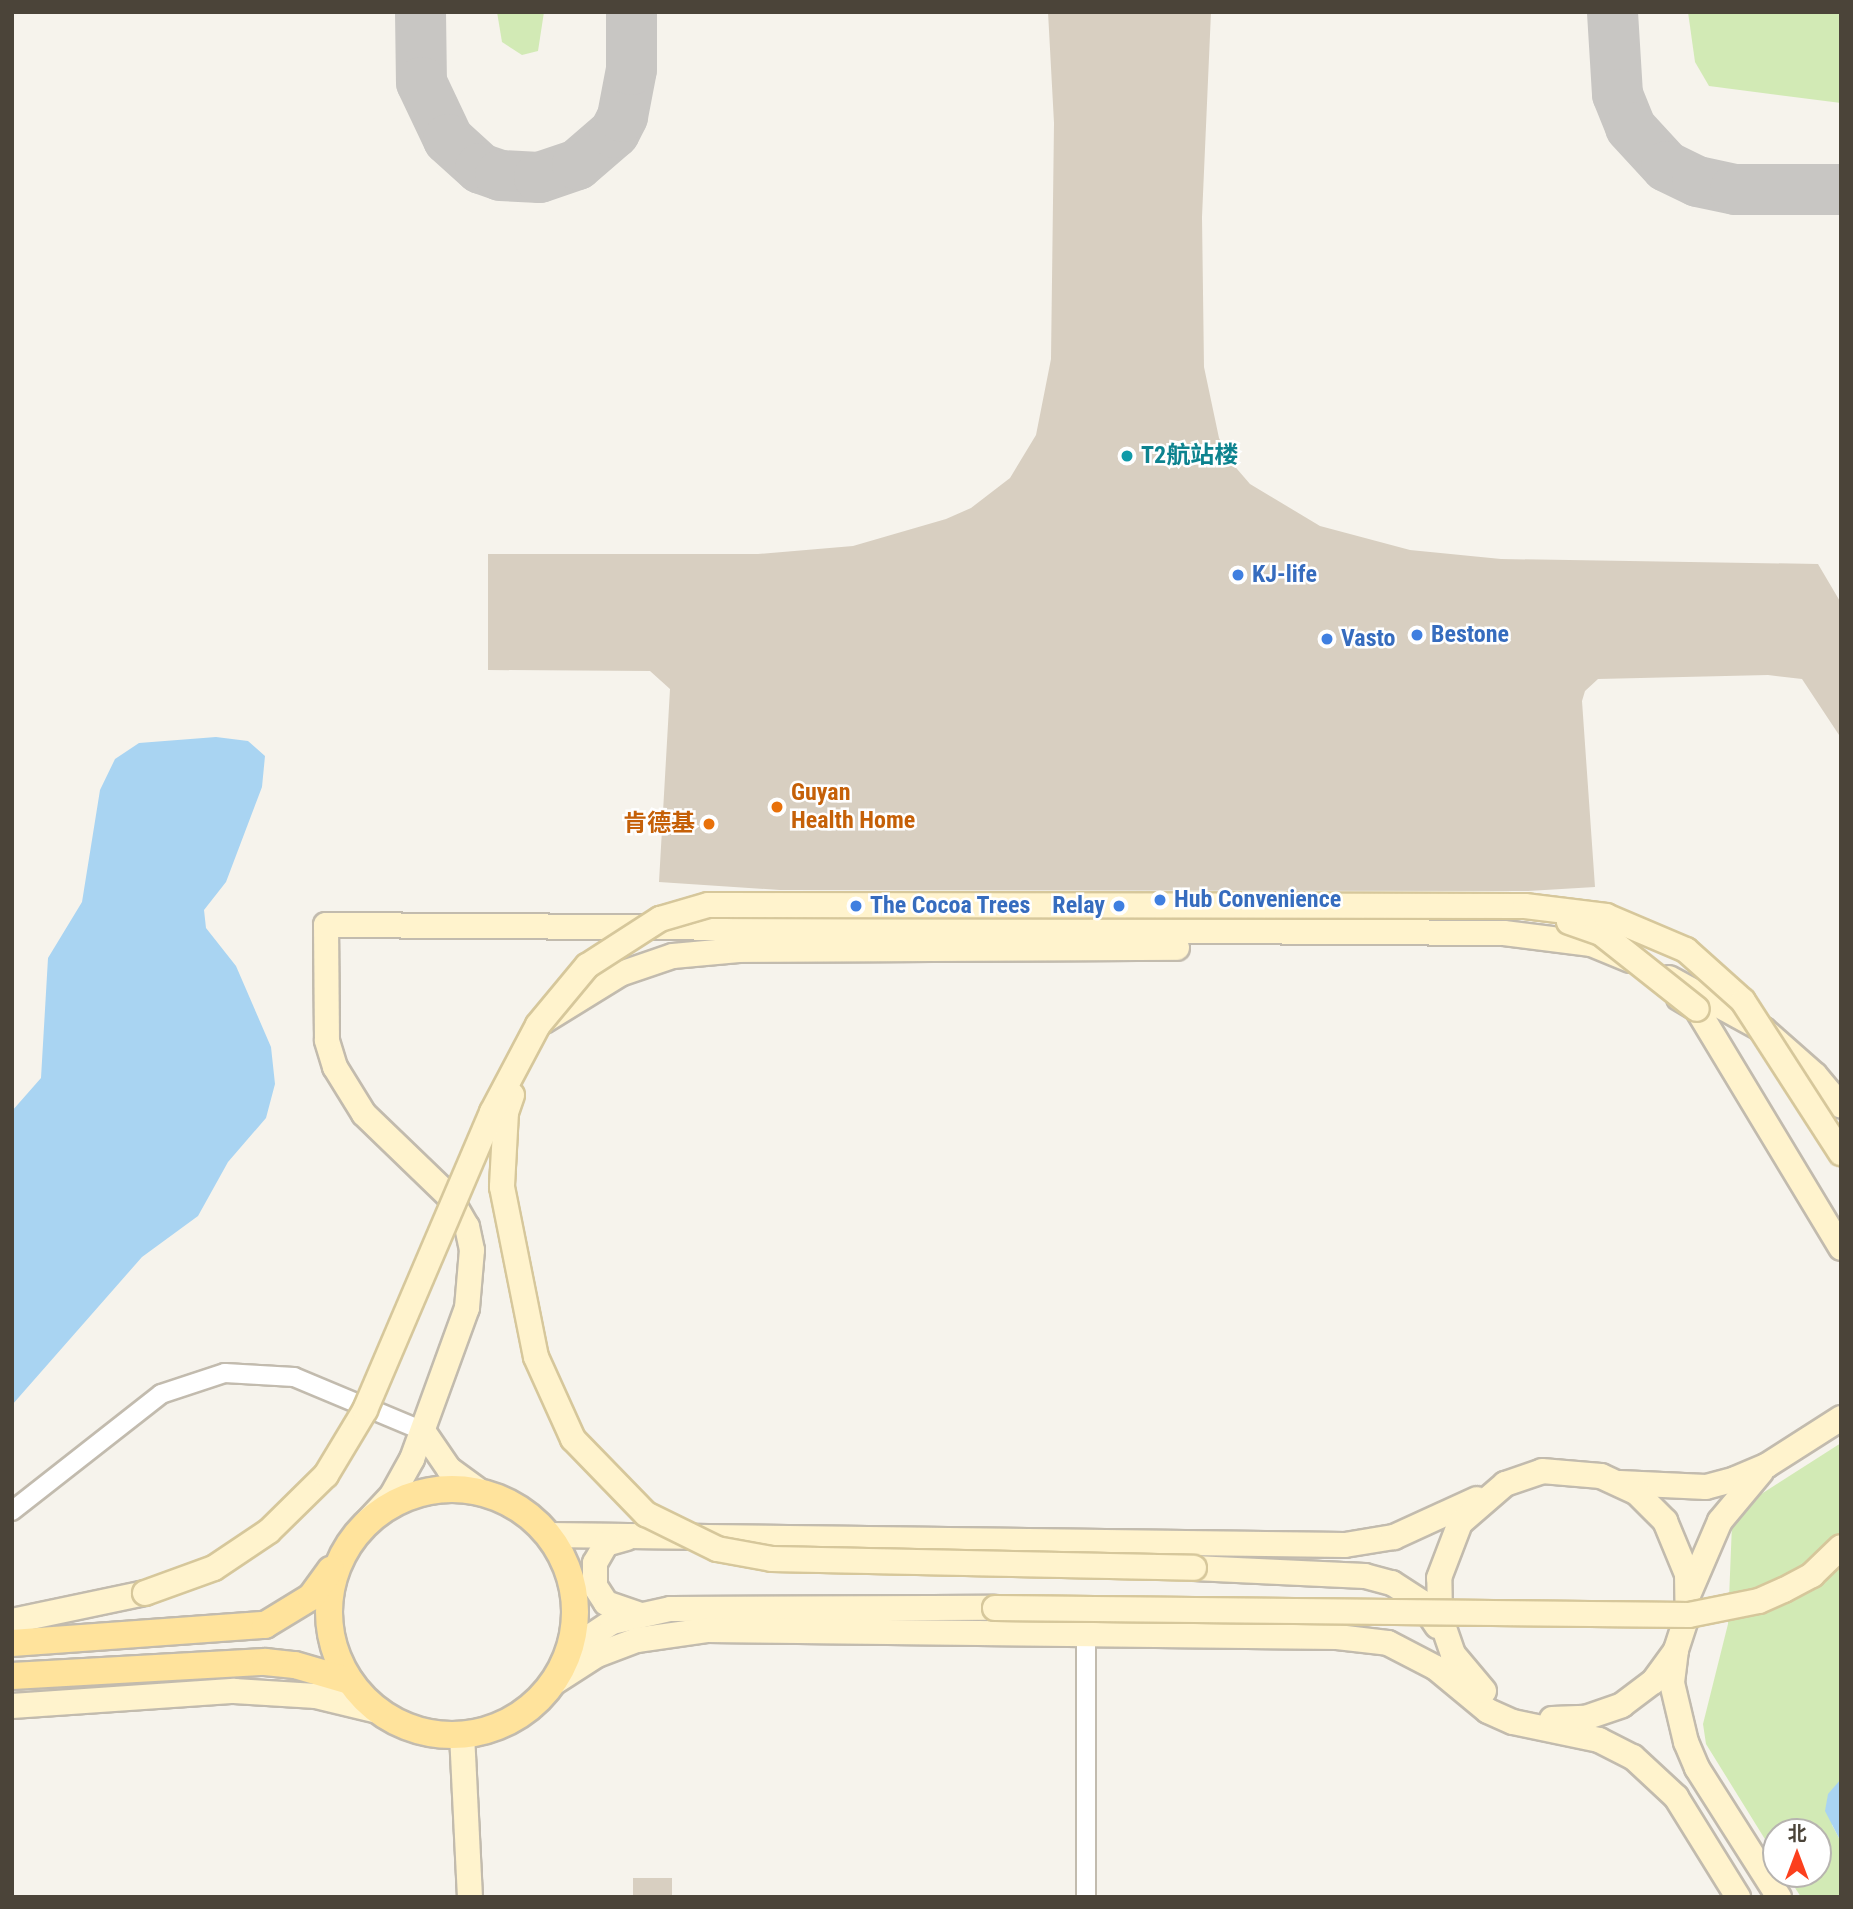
<!DOCTYPE html>
<html>
<head>
<meta charset="utf-8">
<style>
	body { margin:0 }
	#map { position:relative; width:1853px; height:1909px; overflow:hidden; background:#f6f3ec; font-family:"Roboto Condensed","Noto Sans SC",sans-serif }
	div>[style] { position:absolute }
	[style*='--x'] { left:calc(var(--x)*1px); top:calc(var(--y)*1px); width:calc(var(--w)*1px); rotate:calc(var(--a)*1deg) }
	.green>* { inset:0; background:#d2eab5 }
	.water>* { inset:0; background:#a9d4f2 }
	.taxiway>* { height:51px; margin:-25.5px; padding:0 25.5px; transform-origin:25.5px; border-radius:25.5px; background:#c8c6c3 }
	.building>* { inset:0; background:#d8cfc1; transform-origin:0 0 }
	.roads { filter:drop-shadow(2px 0 #c2bbae) drop-shadow(-2px 0 #c2bbae) drop-shadow(0 2px #c2bbae) drop-shadow(0 -2px #c2bbae) }
	.street>* { height:18px; margin:-9px; padding:0 9px; transform-origin:9px; border-radius:9px; background:#fff }
	.secondary>* { height:24px; margin:-12px; padding:0 12px; transform-origin:12px; border-radius:12px; background:#fff3cd }
	.primary>* { height:26px; margin:-13px; padding:0 13px; transform-origin:13px; border-radius:13px; background:#ffe39c }
	.primary>.ring { margin:-13px; padding:0; box-sizing:content-box; background:none; border:26px solid #ffe39c; border-radius:50% }
	.bridges { filter:drop-shadow(2px 0 #d6c79b) drop-shadow(-2px 0 #d6c79b) drop-shadow(0 2px #d6c79b) drop-shadow(0 -2px #d6c79b) }
	.secondary-bridge>* { height:24px; margin:-12px; padding:0 12px; transform-origin:12px; border-radius:12px; background:#fff3cd }
	.dots>* { width:19px; height:19px; translate:-50% -50%; box-sizing:border-box; border:4px solid #fff; border-radius:50% }
	span { translate:-50% -50%; white-space:nowrap; text-align:center; line-height:1.15; -webkit-text-stroke:5px #fff; paint-order:stroke }
	.culture-label { font-size:24px; color:#0d838f; font-weight:700 }
	.left { translate:0 -50%; text-align:left }
	.shop-label { font-size:24px; color:#366cbe; font-weight:700 }
	.right { translate:-100% -50%; text-align:right }
	.food-label { font-size:24px; color:#c56008; font-weight:700 }
	.frame { position:absolute; inset:0; border:14px solid #4b4439; pointer-events:none }
	.north { position:absolute; left:1762px; top:1818px; width:70px; height:70px; box-sizing:border-box; background:#fff; border:2px solid #b7b4b0; border-radius:50%; rotate:0deg; font-size:19px; font-weight:700; line-height:28px; text-align:center; color:#4b4439 }
	.north::after { content:''; display:block; margin:auto; width:24px; height:32px; background:#fc3f1d; clip-path:polygon(50% 0,100% 100%,50% 72%,0 100%) }
</style>
</head>
<body>
<div id="map">
	<div class="green">
		<div style="clip-path:polygon(497px 12px,544px 12px,538px 51px,522px 55px,502px 42px)"></div>
		<div style="clip-path:polygon(1688px 12px,1841px 12px,1841px 103px,1709px 86px,1695px 62px)"></div>
		<div style="clip-path:polygon(1841px 1443px,1841px 1779px,1832px 1825px,1841px 1842px,1841px 1897px,1801px 1897px,1786px 1874px,1818px 1874px,1818px 1832px,1776px 1832px,1776px 1857px,1706px 1744px,1703px 1724px,1728px 1624px,1732px 1524px,1744px 1505px)"></div>
	</div>
	<div class="water">
		<div style="clip-path:polygon(216px 737px,248px 741px,265px 756px,262px 787px,226px 882px,204px 910px,206px 928px,236px 966px,271px 1047px,275px 1084px,266px 1118px,228px 1162px,198px 1216px,142px 1257px,12px 1405px,12px 1111px,41px 1078px,48px 958px,82px 902px,100px 790px,115px 759px,139px 743px)"></div>
		<div style="clip-path:polygon(1841px 1779px,1841px 1842px,1825px 1811px,1828px 1794px)"></div>
	</div>
	<div class="taxiway">
		<div style="--x:420;--y:12;--w:70;--a:89.2"></div>
		<div style="--x:421;--y:82;--w:63;--a:64.7"></div>
		<div style="--x:448;--y:139;--w:43;--a:42.2"></div>
		<div style="--x:480;--y:168;--w:21;--a:19"></div>
		<div style="--x:500;--y:175;--w:39;--a:3"></div>
		<div style="--x:539;--y:177;--w:40;--a:-18.9"></div>
		<div style="--x:577;--y:164;--w:49;--a:-40.9"></div>
		<div style="--x:614;--y:132;--w:18;--a:-63"></div>
		<div style="--x:622;--y:116;--w:48;--a:-79.2"></div>
		<div style="--x:631;--y:69;--w:57;--a:-90"></div>
		<div style="--x:1612;--y:12;--w:82;--a:86.5"></div>
		<div style="--x:1617;--y:94;--w:35;--a:68"></div>
		<div style="--x:1630;--y:127;--w:53;--a:47.3"></div>
		<div style="--x:1666;--y:166;--w:34;--a:26"></div>
		<div style="--x:1697;--y:181;--w:39;--a:12"></div>
		<div style="--x:1735;--y:189;--w:106;--a:0"></div>
	</div>
	<div class="building">
		<div style="clip-path:polygon(1048px 12px,1211px 12px,1202px 217px,1204px 367px,1219px 438px,1231px 462px,1250px 484px,1320px 526px,1410px 550px,1501px 559px,1818px 564px,1841px 603px,1841px 738px,1802px 679px,1768px 675px,1598px 679px,1585px 691px,1582px 701px,1595px 887px,1528px 891px,780px 890px,659px 882px,670px 689px,650px 671px,488px 670px,488px 554px,758px 554px,853px 546px,946px 519px,971px 508px,1010px 478px,1036px 435px,1051px 359px,1054px 123px)"></div>
		<div style="left:633px;top:1878px;width:39px;height:19px"></div>
	</div>
	<div class="roads">
		<div class="street">
			<div style="--x:12;--y:1511;--w:189;--a:-38.1"></div>
			<div style="--x:161;--y:1394;--w:67;--a:-18.2"></div>
			<div style="--x:225;--y:1373;--w:69;--a:3.3"></div>
			<div style="--x:294;--y:1377;--w:140;--a:22.7"></div>
			<div style="--x:1086;--y:1897;--w:263;--a:-90"></div>
		</div>
		<div class="secondary">
			<div style="--x:1669;--y:978;--w:108;--a:28.7"></div>
			<div style="--x:1764;--y:1030;--w:68;--a:41.4"></div>
			<div style="--x:1815;--y:1075;--w:40;--a:50"></div>
			<div style="--x:1679;--y:998;--w:21;--a:31"></div>
			<div style="--x:1697;--y:1009;--w:279;--a:58.9"></div>
			<div style="--x:544;--y:1021;--w:89;--a:-31.7"></div>
			<div style="--x:620;--y:974;--w:56;--a:-18.8"></div>
			<div style="--x:673;--y:956;--w:66;--a:-5.2"></div>
			<div style="--x:739;--y:950;--w:438;--a:-0.3"></div>
			<div style="--x:423;--y:1431;--w:46;--a:55.6"></div>
			<div style="--x:449;--y:1469;--w:39;--a:36"></div>
			<div style="--x:1620;--y:1483;--w:86;--a:2.7"></div>
			<div style="--x:1706;--y:1487;--w:30;--a:-15"></div>
			<div style="--x:1735;--y:1479;--w:34;--a:-23"></div>
			<div style="--x:1766;--y:1466;--w:89;--a:-32.6"></div>
			<div style="--x:367;--y:1522;--w:37;--a:-47"></div>
			<div style="--x:392;--y:1495;--w:41;--a:-60.9"></div>
			<div style="--x:412;--y:1459;--w:161;--a:-70"></div>
			<div style="--x:467;--y:1308;--w:58;--a:-85.1"></div>
			<div style="--x:472;--y:1250;--w:24;--a:-102"></div>
			<div style="--x:467;--y:1227;--w:36;--a:-120"></div>
			<div style="--x:449;--y:1196;--w:118;--a:-136"></div>
			<div style="--x:364;--y:1114;--w:55;--a:-121.7"></div>
			<div style="--x:335;--y:1067;--w:28;--a:-107"></div>
			<div style="--x:327;--y:1040;--w:115;--a:-90.5"></div>
			<div style="--x:326;--y:925;--w:1178;--a:0.39"></div>
			<div style="--x:1504;--y:933;--w:88;--a:7.2"></div>
			<div style="--x:1591;--y:944;--w:42;--a:22.3"></div>
			<div style="--x:549;--y:1535;--w:796;--a:0.72"></div>
			<div style="--x:1345;--y:1545;--w:50;--a:-9.3"></div>
			<div style="--x:1394;--y:1537;--w:91;--a:-24.6"></div>
			<div style="--x:627;--y:1538;--w:22;--a:164"></div>
			<div style="--x:606;--y:1544;--w:22;--a:120"></div>
			<div style="--x:595;--y:1563;--w:23;--a:90"></div>
			<div style="--x:595;--y:1586;--w:20;--a:57"></div>
			<div style="--x:606;--y:1603;--w:37;--a:19"></div>
			<div style="--x:1194;--y:1568;--w:171;--a:2.7"></div>
			<div style="--x:1365;--y:1576;--w:28;--a:15"></div>
			<div style="--x:1392;--y:1583;--w:35;--a:33"></div>
			<div style="--x:1421;--y:1602;--w:29;--a:56"></div>
			<div style="--x:1689;--y:1593;--w:78;--a:-66.7"></div>
			<div style="--x:1720;--y:1521;--w:64;--a:-50.1"></div>
			<div style="--x:12;--y:1621;--w:136;--a:-11.9"></div>
			<div style="--x:570;--y:1650;--w:50;--a:-33.7"></div>
			<div style="--x:612;--y:1622;--w:59;--a:-12.6"></div>
			<div style="--x:670;--y:1609;--w:325;--a:-0.2"></div>
			<div style="--x:552;--y:1684;--w:54;--a:-32.8"></div>
			<div style="--x:597;--y:1655;--w:43;--a:-20.6"></div>
			<div style="--x:637;--y:1640;--w:72;--a:-8"></div>
			<div style="--x:708;--y:1630;--w:629;--a:0.64"></div>
			<div style="--x:1337;--y:1637;--w:51;--a:6.7"></div>
			<div style="--x:1388;--y:1643;--w:54;--a:27.5"></div>
			<div style="--x:1436;--y:1668;--w:67;--a:39.6"></div>
			<div style="--x:1488;--y:1711;--w:27;--a:24"></div>
			<div style="--x:1513;--y:1722;--w:88;--a:11.8"></div>
			<div style="--x:1599;--y:1740;--w:38;--a:27"></div>
			<div style="--x:1633;--y:1757;--w:59;--a:42.9"></div>
			<div style="--x:1676;--y:1797;--w:118;--a:58.2"></div>
			<div style="--x:1484;--y:1691;--w:48;--a:-130"></div>
			<div style="--x:1453;--y:1654;--w:39;--a:-109"></div>
			<div style="--x:1440;--y:1617;--w:39;--a:-91"></div>
			<div style="--x:1439;--y:1578;--w:59;--a:-69.1"></div>
			<div style="--x:1460;--y:1523;--w:60;--a:-40.9"></div>
			<div style="--x:1505;--y:1484;--w:39;--a:-19"></div>
			<div style="--x:1542;--y:1471;--w:59;--a:4.8"></div>
			<div style="--x:1601;--y:1476;--w:40;--a:25"></div>
			<div style="--x:1637;--y:1493;--w:40;--a:45"></div>
			<div style="--x:1665;--y:1521;--w:57;--a:67.5"></div>
			<div style="--x:1687;--y:1574;--w:39;--a:89"></div>
			<div style="--x:1688;--y:1613;--w:39;--a:108"></div>
			<div style="--x:1676;--y:1650;--w:33;--a:97"></div>
			<div style="--x:1672;--y:1683;--w:61;--a:76.7"></div>
			<div style="--x:1686;--y:1742;--w:28;--a:67"></div>
			<div style="--x:1697;--y:1768;--w:153;--a:57.6"></div>
			<div style="--x:12;--y:1706;--w:223;--a:-3.9"></div>
			<div style="--x:234;--y:1691;--w:82;--a:3.5"></div>
			<div style="--x:316;--y:1696;--w:64;--a:13.6"></div>
			<div style="--x:1552;--y:1719;--w:33;--a:-2"></div>
			<div style="--x:1585;--y:1718;--w:39;--a:-19"></div>
			<div style="--x:1622;--y:1705;--w:39;--a:-37"></div>
			<div style="--x:1653;--y:1682;--w:39;--a:-54"></div>
			<div style="--x:462;--y:1734;--w:163;--a:87.2"></div>
		</div>
		<div class="primary">
			<div class="ring" style="left:329px;top:1489px;width:220px;height:220px"></div>
			<div style="--x:12;--y:1643;--w:254;--a:-4.1"></div>
			<div style="--x:265;--y:1625;--w:54;--a:-31.3"></div>
			<div style="--x:311;--y:1597;--w:34;--a:-54"></div>
			<div style="--x:12;--y:1676;--w:253;--a:-3.2"></div>
			<div style="--x:265;--y:1662;--w:30;--a:6"></div>
			<div style="--x:295;--y:1665;--w:57;--a:16.2"></div>
		</div>
	</div>
	<div class="bridges">
		<div class="secondary-bridge">
			<div style="--x:1569;--y:922;--w:34;--a:19"></div>
			<div style="--x:1601;--y:933;--w:122;--a:38.4"></div>
			<div style="--x:512;--y:1095;--w:18;--a:109"></div>
			<div style="--x:506;--y:1112;--w:75;--a:93.1"></div>
			<div style="--x:502;--y:1187;--w:173;--a:78.7"></div>
			<div style="--x:536;--y:1357;--w:90;--a:65.7"></div>
			<div style="--x:573;--y:1439;--w:105;--a:45.8"></div>
			<div style="--x:646;--y:1514;--w:79;--a:26.2"></div>
			<div style="--x:717;--y:1549;--w:56;--a:10.3"></div>
			<div style="--x:772;--y:1559;--w:422;--a:1.2"></div>
			<div style="--x:145;--y:1593;--w:73;--a:-19.9"></div>
			<div style="--x:214;--y:1568;--w:66;--a:-33.9"></div>
			<div style="--x:269;--y:1531;--w:80;--a:-44.5"></div>
			<div style="--x:326;--y:1475;--w:76;--a:-59"></div>
			<div style="--x:365;--y:1410;--w:324;--a:-66.9"></div>
			<div style="--x:492;--y:1112;--w:98;--a:-62.1"></div>
			<div style="--x:538;--y:1025;--w:77;--a:-50.3"></div>
			<div style="--x:587;--y:966;--w:87;--a:-32.8"></div>
			<div style="--x:660;--y:919;--w:50;--a:-16.3"></div>
			<div style="--x:708;--y:905;--w:817;--a:0.07"></div>
			<div style="--x:1525;--y:906;--w:82;--a:7"></div>
			<div style="--x:1606;--y:916;--w:87;--a:23"></div>
			<div style="--x:1686;--y:950;--w:76;--a:41.8"></div>
			<div style="--x:1743;--y:1001;--w:181;--a:57.2"></div>
			<div style="--x:995;--y:1608;--w:694;--a:0.58"></div>
			<div style="--x:1689;--y:1615;--w:71;--a:-11.3"></div>
			<div style="--x:1759;--y:1601;--w:27;--a:-24"></div>
			<div style="--x:1784;--y:1590;--w:32;--a:-28"></div>
			<div style="--x:1812;--y:1575;--w:40;--a:-44"></div>
		</div>
	</div>
	<div class="dots">
		<div style="left:1127px;top:456px;background:#0f9aa8"></div>
		<div style="left:1238px;top:575px;background:#3f7fe0"></div>
		<div style="left:1417px;top:635px;background:#3f7fe0"></div>
		<div style="left:1327px;top:639px;background:#3f7fe0"></div>
		<div style="left:777px;top:807px;background:#e8710a"></div>
		<div style="left:709px;top:824px;background:#e8710a"></div>
		<div style="left:1160px;top:900px;background:#3f7fe0"></div>
		<div style="left:856px;top:906px;background:#3f7fe0"></div>
		<div style="left:1119px;top:906px;background:#3f7fe0"></div>
	</div>
	<div class="culture-label">
		<span class="left" style="left:1141px;top:456px">T2航站楼</span>
	</div>
	<div class="shop-label">
		<span class="left" style="left:1252px;top:575px">KJ-life</span>
		<span class="left" style="left:1431px;top:635px">Bestone</span>
		<span class="left" style="left:1341px;top:639px">Vasto</span>
		<span class="left" style="left:1174px;top:900px">Hub Convenience</span>
		<span class="left" style="left:870px;top:906px">The Cocoa Trees</span>
		<span class="right" style="left:1105px;top:906px">Relay</span>
	</div>
	<div class="food-label">
		<span class="left" style="left:791px;top:807px">Guyan<br>Health Home</span>
		<span class="right" style="left:695px;top:824px">肯德基</span>
	</div>
	<div class="frame"></div>
	<div class="north">北</div>
</div>
</body>
</html>
